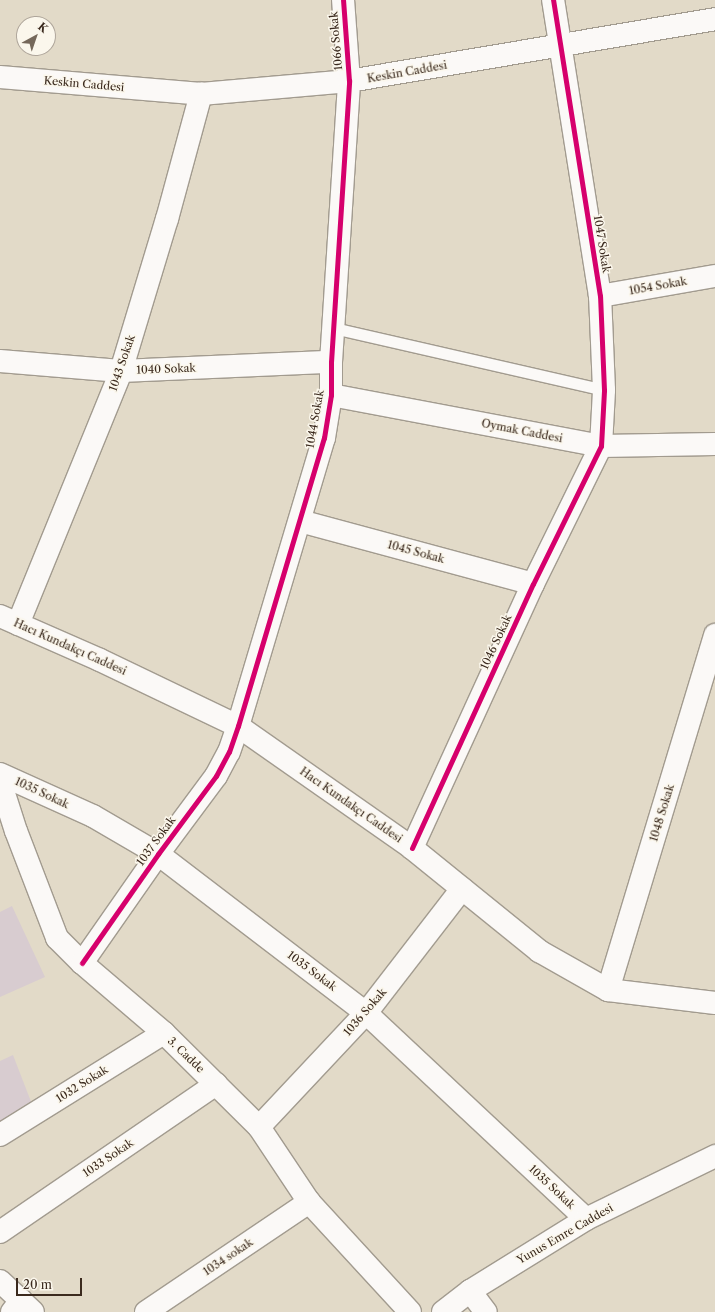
<!DOCTYPE html>
<html>
<head>
<meta charset="utf-8">
<style>
	body { margin:0 }
	#map { position:relative; width:715px; height:1312px; overflow:hidden; background:#e2dac8; font-family:"Libre Caslon Text",serif }
	div>[style] { position:absolute }
	[style*='--x'] { left:calc(var(--x)*1px); top:calc(var(--y)*1px); width:calc(var(--w)*1px); rotate:calc(var(--a)*1deg) }
	.building>* { inset:0; background:#d8ccd0 }
	.roads { filter:drop-shadow(1px 0 #a29b8f) drop-shadow(-1px 0 #a29b8f) drop-shadow(0 1px #a29b8f) drop-shadow(0 -1px #a29b8f) }
	.service>* { height:11px; margin:-5.5px; padding:0 5.5px; transform-origin:5.5px; border-radius:5.5px; background:#fbf9f7 }
	.minor>* { height:22px; margin:-11px; padding:0 11px; transform-origin:11px; border-radius:11px; background:#fbf9f7 }
	.tertiary>* { height:22px; margin:-11px; padding:0 11px; transform-origin:11px; border-radius:11px; background:#fbf9f7 }
	.cycleway>* { height:5px; margin:-2.5px; padding:0 2.5px; transform-origin:2.5px; border-radius:2.5px; background:#d6006c }
	span { translate:-50% -50%; white-space:nowrap; text-align:center; line-height:1.15; -webkit-text-stroke:3px #fbf7ec; paint-order:stroke }
	.street-label { font-size:11px; color:#3b2a1e }
	.north { position:absolute; left:16px; top:16px; width:40px; height:40px; box-sizing:border-box; background:#fbf7ec; border:1px solid #aea59a; border-radius:50%; rotate:40deg; font-size:11px; font-weight:700; line-height:16px; text-align:center; color:#3b2a1e }
	.north::after { content:''; display:block; margin:auto; width:14px; height:18px; background:#75685a; clip-path:polygon(50% 0,100% 100%,50% 72%,0 100%) }
	.scale { position:absolute; left:16px; top:1278px; width:66px; height:18px; box-sizing:border-box; border:2px solid #3b2a1e; border-top:0; padding-left:5px; font-size:12px; line-height:14px; white-space:nowrap; color:#3b2a1e; -webkit-text-stroke:3px #fbf7ec; paint-order:stroke }
</style>
</head>
<body>
<div id="map">
	<div class="building">
		<div style="clip-path:polygon(12px 906px,45px 977px,0 997px,0 912px)"></div>
		<div style="clip-path:polygon(13px 1055px,35px 1112px,0 1126px,0 1061px)"></div>
	</div>
	<div class="roads">
		<div class="service">
			<div style="--x:334;--y:328;--w:277;--a:12.9"></div>
		</div>
		<div class="minor">
			<div style="--x:600;--y:296;--w:117;--a:-9.9"></div>
			<div style="--x:0;--y:361;--w:121;--a:4.7"></div>
			<div style="--x:121;--y:371;--w:210;--a:-2.5"></div>
			<div style="--x:300;--y:521;--w:241;--a:15.1"></div>
			<div style="--x:18;--y:624;--w:273;--a:-67.8"></div>
			<div style="--x:121;--y:371;--w:159;--a:-73.2"></div>
			<div style="--x:167;--y:219;--w:130;--a:-74.8"></div>
			<div style="--x:0;--y:774;--w:102;--a:24.3"></div>
			<div style="--x:93;--y:816;--w:75;--a:30.3"></div>
			<div style="--x:158;--y:854;--w:262;--a:37.4"></div>
			<div style="--x:366;--y:1013;--w:301;--a:43.1"></div>
			<div style="--x:0;--y:781;--w:52;--a:72.3"></div>
			<div style="--x:16;--y:831;--w:115;--a:69"></div>
			<div style="--x:57;--y:938;--w:35;--a:45"></div>
			<div style="--x:82;--y:963;--w:108;--a:40.5"></div>
			<div style="--x:164;--y:1033;--w:134;--a:44.7"></div>
			<div style="--x:259;--y:1127;--w:90;--a:56.3"></div>
			<div style="--x:309;--y:1202;--w:149;--a:47.4"></div>
			<div style="--x:412;--y:848;--w:290;--a:-65.4"></div>
			<div style="--x:533;--y:584;--w:154;--a:-63.8"></div>
			<div style="--x:601;--y:446;--w:56;--a:-86.9"></div>
			<div style="--x:604;--y:390;--w:94;--a:-92.4"></div>
			<div style="--x:600;--y:296;--w:300;--a:-99"></div>
			<div style="--x:82;--y:963;--w:133;--a:-55.1"></div>
			<div style="--x:158;--y:854;--w:97;--a:-53.4"></div>
			<div style="--x:216;--y:776;--w:27;--a:-62"></div>
			<div style="--x:229;--y:752;--w:28;--a:-71"></div>
			<div style="--x:238;--y:726;--w:301;--a:-73.4"></div>
			<div style="--x:324;--y:438;--w:44;--a:-80.8"></div>
			<div style="--x:331;--y:395;--w:33;--a:-90"></div>
			<div style="--x:331;--y:362;--w:282;--a:-86.3"></div>
			<div style="--x:349;--y:81;--w:81;--a:-94.2"></div>
			<div style="--x:608;--y:990;--w:371;--a:-73.2"></div>
			<div style="--x:259;--y:1127;--w:156;--a:-46.8"></div>
			<div style="--x:366;--y:1013;--w:157;--a:-52.3"></div>
			<div style="--x:0;--y:1135;--w:193;--a:-31.9"></div>
			<div style="--x:0;--y:1232;--w:262;--a:-34.4"></div>
			<div style="--x:470;--y:1291;--w:26;--a:53"></div>
			<div style="--x:12;--y:1312;--w:15;--a:-53"></div>
			<div style="--x:146;--y:1312;--w:197;--a:-34"></div>
		</div>
		<div class="tertiary">
			<div style="--x:0;--y:77;--w:202;--a:4.8"></div>
			<div style="--x:201;--y:94;--w:149;--a:-5"></div>
			<div style="--x:349;--y:81;--w:371;--a:-9.6"></div>
			<div style="--x:331;--y:395;--w:275;--a:10.7"></div>
			<div style="--x:601;--y:446;--w:114;--a:-1"></div>
			<div style="--x:0;--y:616;--w:109;--a:23.7"></div>
			<div style="--x:100;--y:660;--w:153;--a:25.6"></div>
			<div style="--x:238;--y:726;--w:213;--a:35"></div>
			<div style="--x:412;--y:848;--w:164;--a:39"></div>
			<div style="--x:539;--y:951;--w:79;--a:29.5"></div>
			<div style="--x:608;--y:990;--w:108;--a:6.9"></div>
			<div style="--x:0;--y:1281;--w:45;--a:43.2"></div>
			<div style="--x:443;--y:1312;--w:34;--a:-38"></div>
			<div style="--x:470;--y:1291;--w:137;--a:-31.8"></div>
			<div style="--x:586;--y:1219;--w:144;--a:-26"></div>
		</div>
	</div>
	<div class="cycleway">
		<div style="--x:412;--y:848;--w:290;--a:-65.4"></div>
		<div style="--x:533;--y:584;--w:154;--a:-63.8"></div>
		<div style="--x:601;--y:446;--w:56;--a:-86.9"></div>
		<div style="--x:604;--y:390;--w:94;--a:-92.4"></div>
		<div style="--x:600;--y:296;--w:300;--a:-99"></div>
		<div style="--x:82;--y:963;--w:133;--a:-55.1"></div>
		<div style="--x:158;--y:854;--w:97;--a:-53.4"></div>
		<div style="--x:216;--y:776;--w:27;--a:-62"></div>
		<div style="--x:229;--y:752;--w:28;--a:-71"></div>
		<div style="--x:238;--y:726;--w:301;--a:-73.4"></div>
		<div style="--x:324;--y:438;--w:44;--a:-80.8"></div>
		<div style="--x:331;--y:395;--w:33;--a:-90"></div>
		<div style="--x:331;--y:362;--w:282;--a:-86.3"></div>
		<div style="--x:349;--y:81;--w:81;--a:-94.2"></div>
	</div>
	<div class="street-label">
		<span style="left:336px;top:41px;rotate:-95deg">1066 Sokak</span>
		<span style="left:407px;top:72px;rotate:-10deg">Keskin Caddesi</span>
		<span style="left:84px;top:84px;rotate:5deg">Keskin Caddesi</span>
		<span style="left:602px;top:244px;rotate:81deg">1047 Sokak</span>
		<span style="left:658px;top:286px;rotate:-10deg">1054 Sokak</span>
		<span style="left:122px;top:363px;rotate:-71deg">1043 Sokak</span>
		<span style="left:166px;top:369px;rotate:-2deg">1040 Sokak</span>
		<span style="left:315px;top:419px;rotate:-80deg">1044 Sokak</span>
		<span style="left:522px;top:431px;rotate:11deg">Oymak Caddesi</span>
		<span style="left:416px;top:552px;rotate:15deg">1045 Sokak</span>
		<span style="left:496px;top:642px;rotate:-65deg">1046 Sokak</span>
		<span style="left:70px;top:647px;rotate:24deg">Hacı Kundakçı Caddesi</span>
		<span style="left:42px;top:793px;rotate:25deg">1035 Sokak</span>
		<span style="left:351px;top:805px;rotate:35deg">Hacı Kundakçı Caddesi</span>
		<span style="left:662px;top:813px;rotate:-73deg">1048 Sokak</span>
		<span style="left:156px;top:841px;rotate:-54deg">1037 Sokak</span>
		<span style="left:312px;top:971px;rotate:37deg">1035 Sokak</span>
		<span style="left:365px;top:1012px;rotate:-49deg">1036 Sokak</span>
		<span style="left:186px;top:1055px;rotate:44deg">3. Cadde</span>
		<span style="left:82px;top:1084px;rotate:-32deg">1032 Sokak</span>
		<span style="left:108px;top:1158px;rotate:-34deg">1033 Sokak</span>
		<span style="left:552px;top:1187px;rotate:43deg">1035 Sokak</span>
		<span style="left:565px;top:1234px;rotate:-30deg">Yunus Emre Caddesi</span>
		<span style="left:228px;top:1257px;rotate:-34deg">1034 sokak</span>
	</div>
	<div class="north">K</div>
	<div class="scale">20 m</div>
</div>
</body>
</html>
